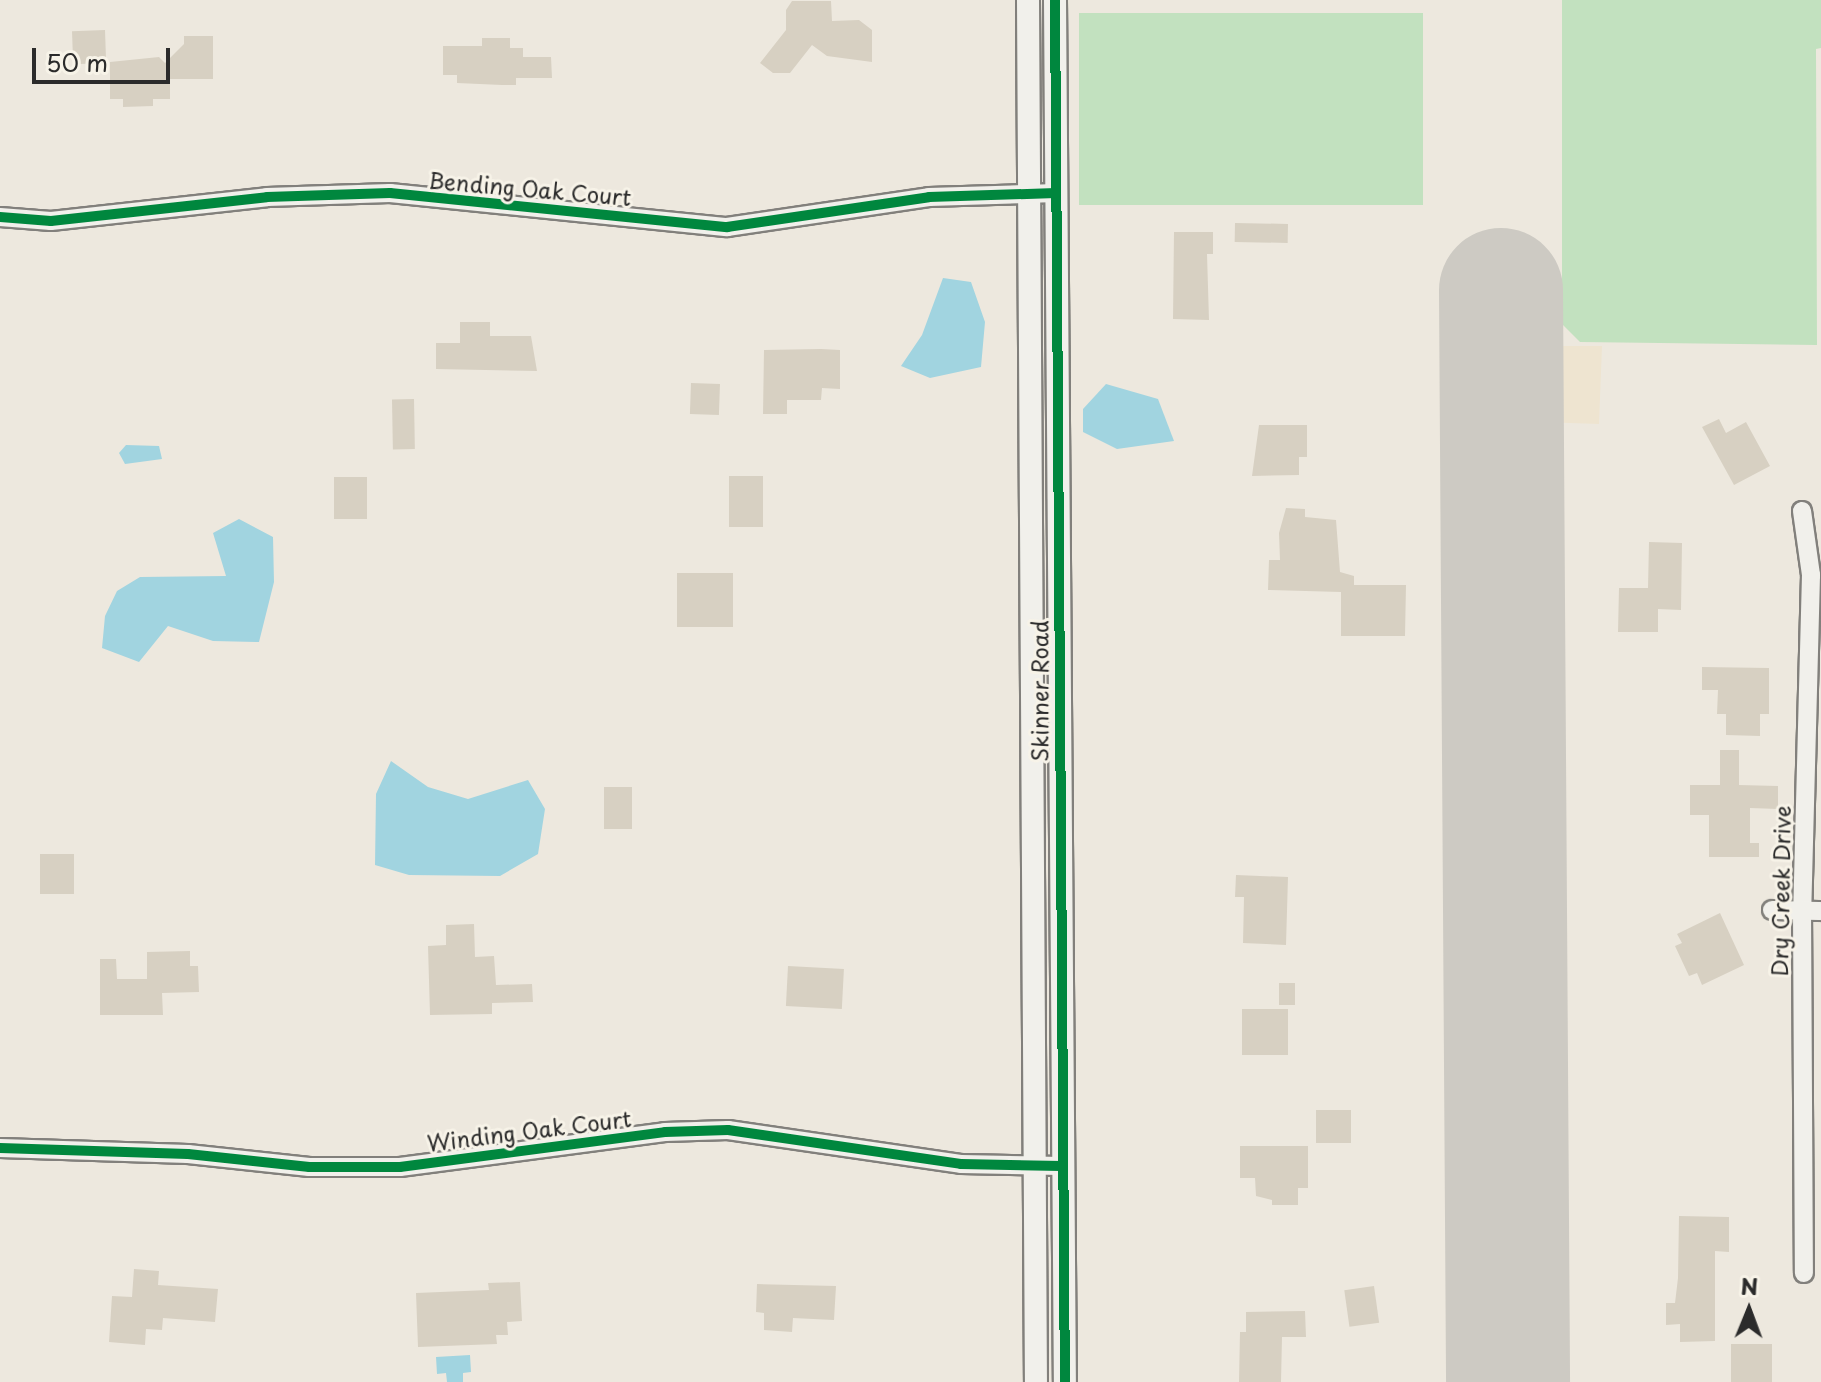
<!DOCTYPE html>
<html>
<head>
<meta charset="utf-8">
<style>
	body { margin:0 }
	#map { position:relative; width:1821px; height:1382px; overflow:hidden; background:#ede8de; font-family:"Playpen Sans",sans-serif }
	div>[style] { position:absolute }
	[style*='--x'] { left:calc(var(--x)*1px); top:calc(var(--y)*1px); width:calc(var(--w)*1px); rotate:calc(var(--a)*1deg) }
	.built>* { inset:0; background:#eee4d0 }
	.green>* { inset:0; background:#c2e1bf; transform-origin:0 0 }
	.water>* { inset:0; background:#a1d4e0 }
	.runway>* { height:124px; margin:-62px; padding:0 62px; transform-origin:62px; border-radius:62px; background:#cdcac3 }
	.building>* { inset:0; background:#d7d0c2; transform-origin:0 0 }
	.roads { filter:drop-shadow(2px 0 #82807c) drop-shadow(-2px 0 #82807c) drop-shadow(0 2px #82807c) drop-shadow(0 -2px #82807c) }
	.minor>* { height:18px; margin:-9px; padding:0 9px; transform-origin:9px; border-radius:9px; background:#f1f0eb }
	.tertiary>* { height:22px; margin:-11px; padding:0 11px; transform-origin:11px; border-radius:11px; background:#f1f0eb }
	.cycleway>* { height:10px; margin:-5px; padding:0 5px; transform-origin:5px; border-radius:5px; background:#00873e }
	span { translate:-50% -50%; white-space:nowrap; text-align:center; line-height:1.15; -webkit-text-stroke:6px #f7f3e8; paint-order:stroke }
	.street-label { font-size:22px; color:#2b2b2b }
	.north { position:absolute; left:1709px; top:1270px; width:80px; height:80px; -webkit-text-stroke:6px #f7f3e8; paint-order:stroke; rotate:1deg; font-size:22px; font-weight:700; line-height:32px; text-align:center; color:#2b2b2b }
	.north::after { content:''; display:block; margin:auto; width:28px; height:36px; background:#2b2b2b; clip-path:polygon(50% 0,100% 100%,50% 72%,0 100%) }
	.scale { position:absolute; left:32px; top:48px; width:138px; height:36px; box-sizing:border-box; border:4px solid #2b2b2b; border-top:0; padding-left:10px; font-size:24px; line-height:28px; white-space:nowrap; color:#2b2b2b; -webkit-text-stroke:6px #f7f3e8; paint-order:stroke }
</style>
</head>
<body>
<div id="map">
	<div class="built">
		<div style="clip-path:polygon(1474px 277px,1540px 277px,1540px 346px,1602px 346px,1599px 424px,1541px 422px,1546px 1382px,1478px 1382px)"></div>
	</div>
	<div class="green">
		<div style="clip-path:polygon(1562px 0,1821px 0,1821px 48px,1816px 49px,1817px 345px,1580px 342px,1562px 324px)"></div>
		<div style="left:1079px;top:13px;width:344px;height:192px"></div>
	</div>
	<div class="water">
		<div style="clip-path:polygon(943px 278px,971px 282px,985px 322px,981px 367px,930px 378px,901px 366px,922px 335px)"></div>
		<div style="clip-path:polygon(1106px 384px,1158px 399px,1174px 441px,1117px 449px,1083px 432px,1083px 409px)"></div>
		<div style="clip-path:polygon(126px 445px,159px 446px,162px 459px,125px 464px,119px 453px)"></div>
		<div style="clip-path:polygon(239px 519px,273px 537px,274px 582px,259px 642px,213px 641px,168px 626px,139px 662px,102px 648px,105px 616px,117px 591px,140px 577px,226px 576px,213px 533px)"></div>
		<div style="clip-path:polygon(391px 761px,428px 787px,468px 799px,528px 780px,545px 809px,538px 854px,500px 876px,409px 875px,375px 865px,376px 794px)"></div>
		<div style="clip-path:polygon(470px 1355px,471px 1372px,463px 1373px,463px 1382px,447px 1382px,446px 1373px,437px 1374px,436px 1357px)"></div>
	</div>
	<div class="runway">
		<div style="--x:1501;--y:290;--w:1092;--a:89.63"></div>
	</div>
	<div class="building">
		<div style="clip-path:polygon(792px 1px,831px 1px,832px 21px,859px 20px,872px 30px,872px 62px,827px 56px,812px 45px,790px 73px,773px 73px,760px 63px,786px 30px,786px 10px)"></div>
		<div style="left:105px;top:30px;width:33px;height:33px;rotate:88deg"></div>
		<div style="clip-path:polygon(184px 36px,213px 36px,213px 79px,170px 79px,170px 99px,153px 99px,153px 106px,123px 107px,123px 99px,110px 99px,110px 62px,159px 57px,165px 63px,184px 44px)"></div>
		<div style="clip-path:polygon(482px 38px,510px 38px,510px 48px,523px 48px,523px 57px,551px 57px,552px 78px,516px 78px,516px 85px,502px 85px,457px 83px,457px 75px,443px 75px,443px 46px,482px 46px)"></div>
		<div style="left:1235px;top:223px;width:53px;height:19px;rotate:1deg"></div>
		<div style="clip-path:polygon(1174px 232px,1213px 232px,1213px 254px,1207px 254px,1209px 320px,1173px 319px)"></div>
		<div style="clip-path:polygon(460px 322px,490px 322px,490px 336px,531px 336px,537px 371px,436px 369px,436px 343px,460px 343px)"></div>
		<div style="clip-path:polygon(821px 349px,840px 350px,840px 389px,822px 388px,821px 400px,787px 400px,787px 414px,763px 414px,764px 350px)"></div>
		<div style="left:691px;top:383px;width:29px;height:31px;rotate:2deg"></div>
		<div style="left:414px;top:399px;width:50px;height:22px;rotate:89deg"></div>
		<div style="clip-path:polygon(1719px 419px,1726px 433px,1746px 422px,1770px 466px,1734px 485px,1702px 427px)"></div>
		<div style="clip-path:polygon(1259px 425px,1307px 425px,1307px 457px,1299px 457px,1299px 475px,1252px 476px)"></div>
		<div style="left:729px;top:476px;width:34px;height:51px"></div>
		<div style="left:334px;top:477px;width:33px;height:42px"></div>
		<div style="clip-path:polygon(1286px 508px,1305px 509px,1305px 517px,1336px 520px,1340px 572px,1354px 576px,1354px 585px,1406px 585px,1405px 636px,1341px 636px,1341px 592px,1268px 590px,1269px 560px,1280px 560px,1279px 533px)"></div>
		<div style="clip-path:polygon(1649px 542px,1682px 543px,1681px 610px,1658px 609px,1658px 632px,1618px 632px,1619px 588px,1648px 588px)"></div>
		<div style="left:677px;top:573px;width:56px;height:54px"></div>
		<div style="clip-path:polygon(1702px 667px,1769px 668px,1769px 714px,1760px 714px,1760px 736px,1726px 735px,1726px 714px,1717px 714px,1718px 690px,1702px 690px)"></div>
		<div style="clip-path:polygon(1720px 750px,1739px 750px,1739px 785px,1778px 786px,1778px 809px,1750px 808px,1750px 843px,1759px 843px,1759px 857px,1709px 857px,1709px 815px,1690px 815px,1690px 785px,1720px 785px)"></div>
		<div style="left:604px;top:787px;width:28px;height:42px"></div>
		<div style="left:74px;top:854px;width:40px;height:34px;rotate:90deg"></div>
		<div style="clip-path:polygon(1236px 875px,1288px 877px,1286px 945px,1243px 943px,1244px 897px,1235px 897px)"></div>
		<div style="clip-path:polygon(1720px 913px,1744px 965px,1702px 985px,1697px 973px,1689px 976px,1675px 946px,1682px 943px,1677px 934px)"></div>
		<div style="clip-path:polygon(474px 924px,475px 957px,494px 956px,496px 985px,532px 984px,533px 1002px,492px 1003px,492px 1014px,430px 1015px,428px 946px,446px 945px,446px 925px)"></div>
		<div style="clip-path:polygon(190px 951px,190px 966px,198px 966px,199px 992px,162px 993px,163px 1015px,100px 1015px,100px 959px,116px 959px,117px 979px,147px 979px,147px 952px)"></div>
		<div style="left:788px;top:966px;width:56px;height:40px;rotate:3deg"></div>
		<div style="left:1279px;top:983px;width:16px;height:22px"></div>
		<div style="left:1242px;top:1009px;width:46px;height:46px"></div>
		<div style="left:1351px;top:1110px;width:33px;height:35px;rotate:90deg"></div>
		<div style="clip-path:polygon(1240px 1146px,1308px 1146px,1308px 1188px,1298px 1188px,1298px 1205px,1272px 1205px,1272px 1200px,1256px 1196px,1255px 1178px,1240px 1178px)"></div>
		<div style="clip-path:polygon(1679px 1216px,1729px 1217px,1729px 1252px,1715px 1251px,1715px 1341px,1680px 1342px,1680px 1324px,1666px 1325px,1666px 1303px,1675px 1303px,1678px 1278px)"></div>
		<div style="clip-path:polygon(134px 1269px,159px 1271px,158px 1285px,218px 1289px,215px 1322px,163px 1318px,162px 1330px,146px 1329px,145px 1345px,109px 1342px,112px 1296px,132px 1297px)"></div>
		<div style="clip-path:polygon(520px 1282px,522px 1321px,507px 1322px,508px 1335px,496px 1335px,497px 1344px,418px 1347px,416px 1293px,489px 1290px,488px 1283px)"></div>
		<div style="clip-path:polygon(757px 1284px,836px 1286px,834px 1320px,793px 1318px,792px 1332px,764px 1330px,764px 1313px,756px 1312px)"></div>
		<div style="left:1374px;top:1286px;width:37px;height:30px;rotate:82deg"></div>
		<div style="clip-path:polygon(1305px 1311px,1306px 1337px,1282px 1337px,1281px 1382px,1239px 1382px,1240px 1332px,1246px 1332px,1246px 1312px)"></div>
		<div style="left:1731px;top:1344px;width:41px;height:38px"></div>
	</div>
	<div class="roads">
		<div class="minor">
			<div style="--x:0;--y:217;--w:51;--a:4.5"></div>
			<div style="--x:51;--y:221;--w:217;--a:-6.3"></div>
			<div style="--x:267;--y:197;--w:123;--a:-1.9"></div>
			<div style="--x:390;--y:193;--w:339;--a:5.8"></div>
			<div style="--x:727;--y:227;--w:204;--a:-8.4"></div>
			<div style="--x:929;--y:197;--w:127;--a:-1.8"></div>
			<div style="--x:1802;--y:511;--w:65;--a:82"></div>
			<div style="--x:1811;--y:575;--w:335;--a:91.5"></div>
			<div style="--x:1802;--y:910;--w:363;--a:89.7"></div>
			<div style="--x:1772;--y:910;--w:49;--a:1.2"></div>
			<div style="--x:0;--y:1148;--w:188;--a:1.8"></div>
			<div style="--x:188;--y:1154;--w:122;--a:6.1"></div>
			<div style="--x:309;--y:1167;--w:91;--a:0"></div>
			<div style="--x:400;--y:1167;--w:267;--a:-7.5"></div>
			<div style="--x:665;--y:1132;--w:63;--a:-1.8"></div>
			<div style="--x:728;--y:1130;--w:235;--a:8.3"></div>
			<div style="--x:961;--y:1164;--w:100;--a:1.1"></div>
		</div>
		<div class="tertiary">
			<div style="--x:1028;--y:0;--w:1382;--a:89.67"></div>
			<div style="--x:1055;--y:0;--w:1382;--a:89.59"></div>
		</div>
	</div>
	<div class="cycleway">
		<div style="--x:1055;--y:0;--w:1382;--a:89.59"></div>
		<div style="--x:0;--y:217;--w:51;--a:4.5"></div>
		<div style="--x:51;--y:221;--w:217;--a:-6.3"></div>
		<div style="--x:267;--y:197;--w:123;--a:-1.9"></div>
		<div style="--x:390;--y:193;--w:339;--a:5.8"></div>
		<div style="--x:727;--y:227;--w:204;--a:-8.4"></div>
		<div style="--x:929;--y:197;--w:127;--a:-1.8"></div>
		<div style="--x:0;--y:1148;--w:188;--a:1.8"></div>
		<div style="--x:188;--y:1154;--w:122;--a:6.1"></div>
		<div style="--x:309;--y:1167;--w:91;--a:0"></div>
		<div style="--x:400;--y:1167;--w:267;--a:-7.5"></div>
		<div style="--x:665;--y:1132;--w:63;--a:-1.8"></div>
		<div style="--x:728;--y:1130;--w:235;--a:8.3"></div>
		<div style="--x:961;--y:1164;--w:100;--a:1.1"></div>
	</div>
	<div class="street-label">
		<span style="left:530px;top:188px;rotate:5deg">Bending Oak Court</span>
		<span style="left:1039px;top:691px;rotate:-90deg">Skinner Road</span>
		<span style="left:1780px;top:891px;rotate:-89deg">Dry Creek Drive</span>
		<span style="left:529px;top:1130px;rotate:-7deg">Winding Oak Court</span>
	</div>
	<div class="north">N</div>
	<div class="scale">50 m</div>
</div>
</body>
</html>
